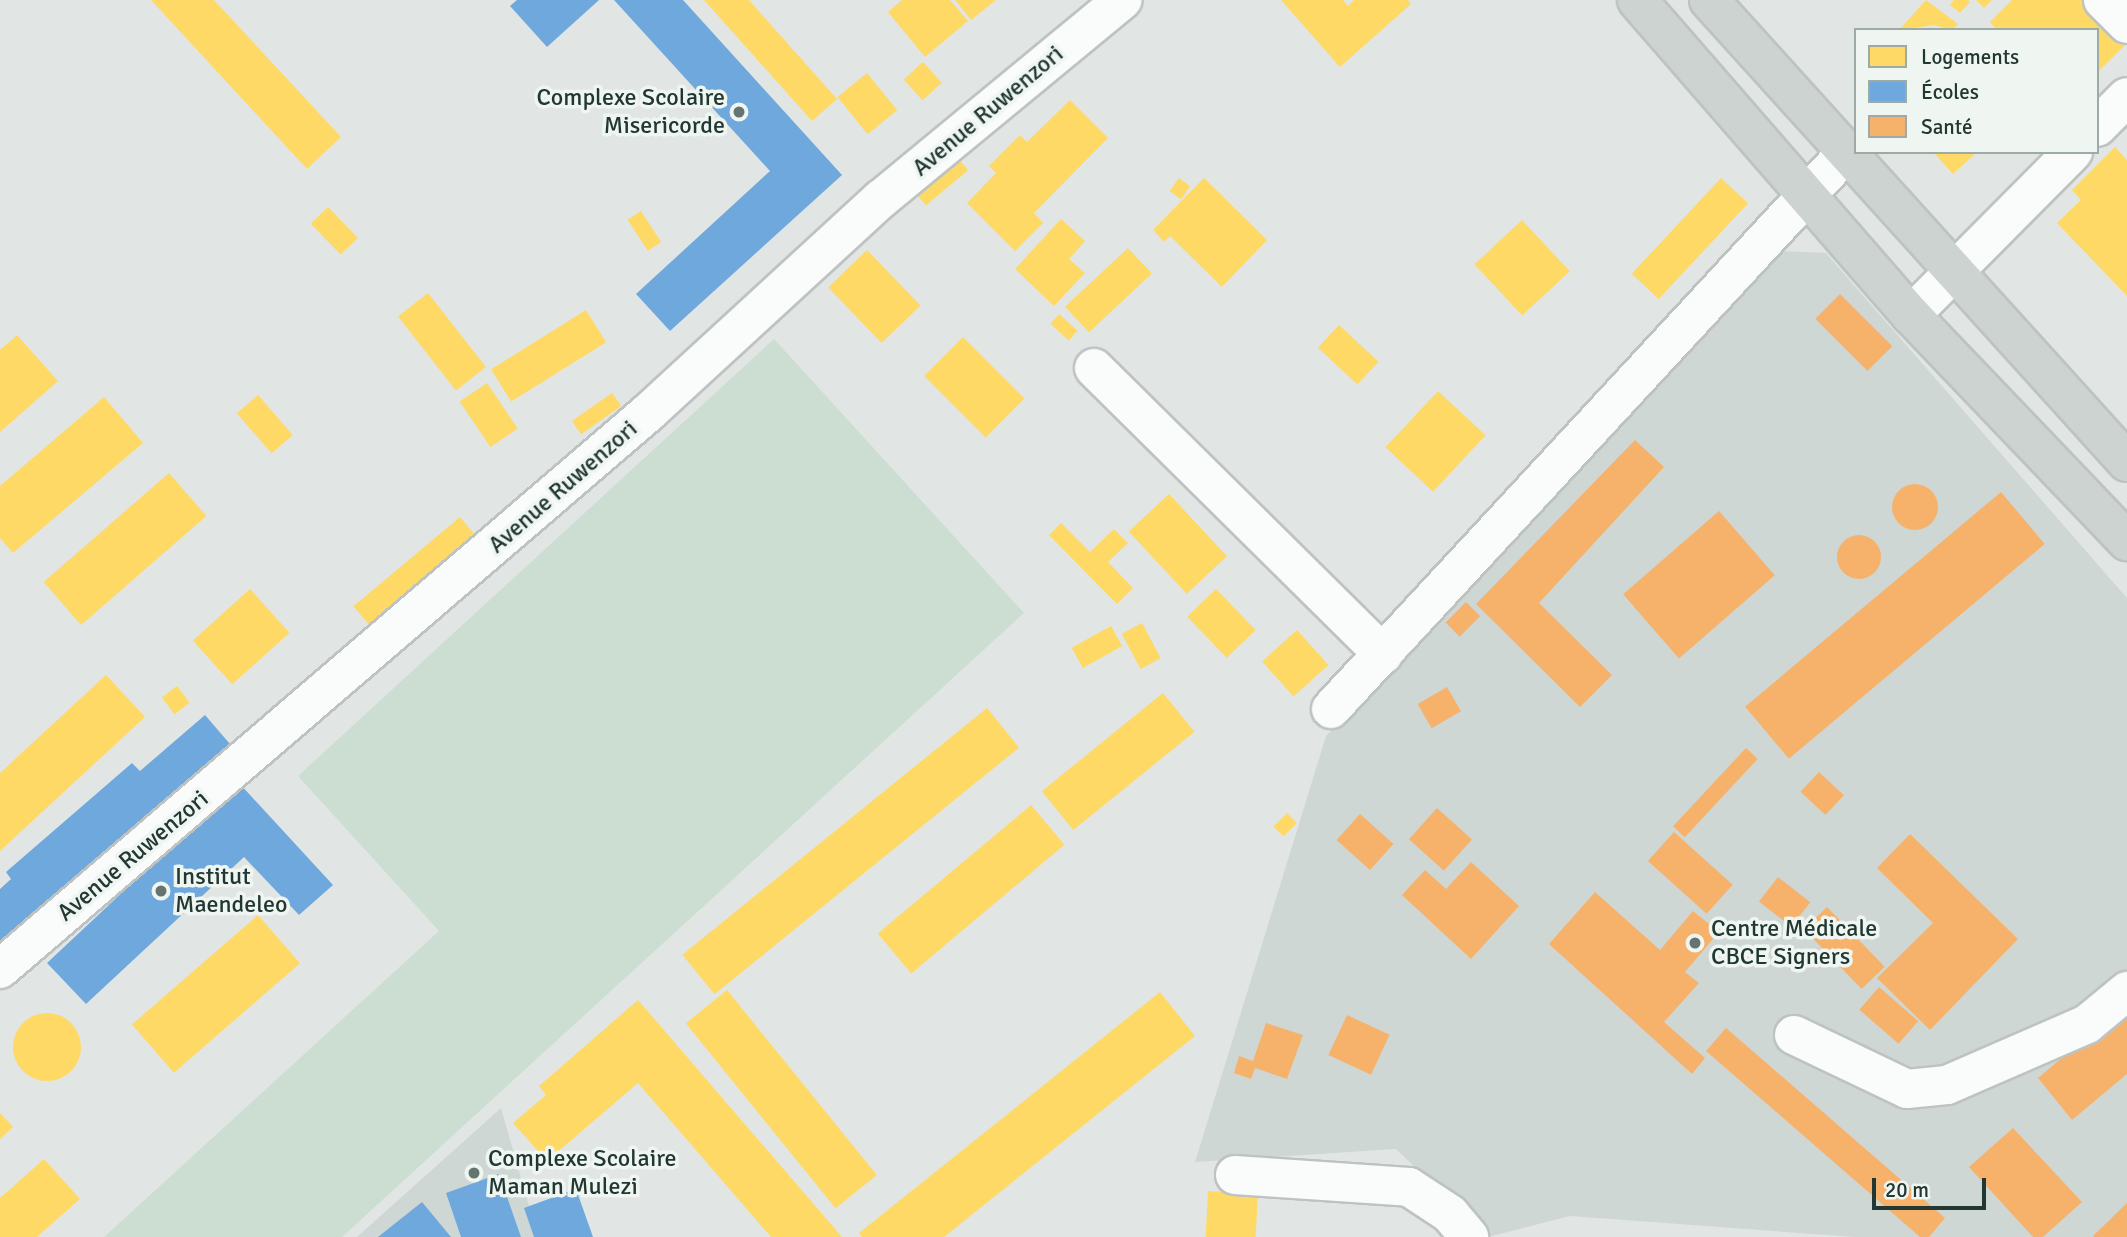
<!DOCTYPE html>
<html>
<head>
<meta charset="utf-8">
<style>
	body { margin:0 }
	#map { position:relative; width:2127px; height:1237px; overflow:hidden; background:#e1e6e4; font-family:Signika,sans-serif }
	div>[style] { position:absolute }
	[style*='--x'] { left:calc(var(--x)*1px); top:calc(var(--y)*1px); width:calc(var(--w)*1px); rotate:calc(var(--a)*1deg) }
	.built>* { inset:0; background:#cfd7d4 }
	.green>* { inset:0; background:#cbded1 }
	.homes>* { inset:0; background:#ffd966; transform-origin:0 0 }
	.round { border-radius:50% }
	.schools>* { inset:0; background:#6fa8dc }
	.health>* { inset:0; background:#f6b26b; transform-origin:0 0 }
	.roads { filter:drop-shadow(2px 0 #bec3c1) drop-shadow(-2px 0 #bec3c1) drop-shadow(0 2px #bec3c1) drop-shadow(0 -2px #bec3c1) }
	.minor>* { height:38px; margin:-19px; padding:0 19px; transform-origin:19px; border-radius:19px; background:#fafbfb }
	.major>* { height:38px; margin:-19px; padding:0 19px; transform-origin:19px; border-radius:19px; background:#cdd3d1 }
	.dots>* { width:19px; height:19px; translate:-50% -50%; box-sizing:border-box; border:4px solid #eff6f2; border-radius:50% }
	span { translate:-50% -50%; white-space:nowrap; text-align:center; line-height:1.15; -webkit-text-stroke:7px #eff6f2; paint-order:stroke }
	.poi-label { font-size:24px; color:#223731 }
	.right { translate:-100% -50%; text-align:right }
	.left { translate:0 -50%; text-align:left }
	.street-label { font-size:24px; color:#223731 }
	.legend { position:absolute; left:1854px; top:28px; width:245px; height:126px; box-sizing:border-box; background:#eff6f2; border:2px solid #9daaa5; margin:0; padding:9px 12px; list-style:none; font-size:21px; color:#223731 }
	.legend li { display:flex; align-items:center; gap:14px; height:35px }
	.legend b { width:35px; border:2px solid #9daaa5 }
	.scale { position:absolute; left:1872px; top:1178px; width:114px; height:32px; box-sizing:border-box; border:4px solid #223731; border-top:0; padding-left:9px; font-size:21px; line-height:24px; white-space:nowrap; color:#223731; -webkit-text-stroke:5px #eff6f2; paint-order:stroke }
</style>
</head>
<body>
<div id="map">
	<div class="built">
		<div style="clip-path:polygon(1782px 251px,1826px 253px,2127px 598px,2127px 1237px,1854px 1237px,1570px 1216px,1488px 1237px,1396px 1149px,1195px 1162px,1326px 736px)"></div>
		<div style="clip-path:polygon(501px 1108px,538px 1237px,357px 1237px)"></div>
	</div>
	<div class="green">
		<div style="clip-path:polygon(774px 339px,1024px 613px,342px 1237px,104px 1237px,439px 931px,298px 776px)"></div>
	</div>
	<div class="homes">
		<div style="clip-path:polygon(151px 0,214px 0,341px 137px,307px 169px)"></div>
		<div style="clip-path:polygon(704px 0,749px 0,837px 99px,812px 121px)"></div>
		<div style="clip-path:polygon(902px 0,950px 0,968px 21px,925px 57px,888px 12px)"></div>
		<div style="clip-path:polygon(955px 0,996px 0,971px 20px)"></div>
		<div style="clip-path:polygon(1281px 0,1343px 0,1348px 6px,1354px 0,1408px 0,1411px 4px,1340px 67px)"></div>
		<div style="clip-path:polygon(1926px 0,1958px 24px,1953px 30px,1934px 25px,1899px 30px)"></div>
		<div style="clip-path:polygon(1954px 0,1968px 0,1970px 2px,1960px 13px,1950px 5px)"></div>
		<div style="clip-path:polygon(1976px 0,1992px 0,1984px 8px)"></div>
		<div style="clip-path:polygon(2012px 0,2093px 0,2127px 34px,2127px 43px,2097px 73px,2097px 30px,1997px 30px,1990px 22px)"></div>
		<div style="left:923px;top:62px;width:28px;height:26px;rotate:48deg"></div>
		<div style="left:867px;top:73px;width:48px;height:38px;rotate:51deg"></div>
		<div style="clip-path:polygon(1070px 100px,1108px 138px,1034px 213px,1043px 223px,1015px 251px,967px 203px,996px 173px,989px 166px,1020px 135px,1027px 142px)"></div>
		<div style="clip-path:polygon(2115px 147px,2127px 160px,2127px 296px,2057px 223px,2081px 200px,2072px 190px)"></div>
		<div style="left:952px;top:151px;width:25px;height:55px;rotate:50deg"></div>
		<div style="clip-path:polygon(1933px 152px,1977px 152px,1953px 174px)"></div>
		<div style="left:1179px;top:178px;width:14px;height:16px;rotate:36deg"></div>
		<div style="clip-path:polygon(1204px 178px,1267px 240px,1222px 287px,1170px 236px,1164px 242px,1153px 230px)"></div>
		<div style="left:1721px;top:178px;width:37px;height:131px;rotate:43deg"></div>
		<div style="left:328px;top:207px;width:43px;height:24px;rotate:46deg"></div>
		<div style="left:641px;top:211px;width:37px;height:16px;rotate:57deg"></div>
		<div style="clip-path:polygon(1061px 219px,1085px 241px,1069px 259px,1085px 273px,1054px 306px,1015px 269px)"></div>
		<div style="left:1522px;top:220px;width:70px;height:65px;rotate:47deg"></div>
		<div style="left:1128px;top:248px;width:35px;height:86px;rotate:47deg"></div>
		<div style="left:867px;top:250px;width:77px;height:54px;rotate:46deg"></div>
		<div style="left:428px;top:293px;width:94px;height:38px;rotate:52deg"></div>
		<div style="left:586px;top:310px;width:38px;height:112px;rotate:58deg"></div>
		<div style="left:1059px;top:314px;width:25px;height:13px;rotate:42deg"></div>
		<div style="left:1339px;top:325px;width:54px;height:31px;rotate:43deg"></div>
		<div style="clip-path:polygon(17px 335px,58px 381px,0 432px,0 350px)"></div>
		<div style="left:963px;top:337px;width:87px;height:55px;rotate:45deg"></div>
		<div style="left:487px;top:383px;width:55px;height:33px;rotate:56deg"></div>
		<div style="left:1438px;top:391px;width:65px;height:77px;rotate:43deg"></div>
		<div style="left:612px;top:393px;width:16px;height:49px;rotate:55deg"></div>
		<div style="left:258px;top:395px;width:53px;height:28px;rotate:49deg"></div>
		<div style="clip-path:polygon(104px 397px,143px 443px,13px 553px,0 538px,0 486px)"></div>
		<div style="left:169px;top:473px;width:57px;height:166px;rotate:49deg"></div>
		<div style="left:1169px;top:494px;width:85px;height:55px;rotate:47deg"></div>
		<div style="left:460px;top:517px;width:30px;height:139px;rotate:50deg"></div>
		<div style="clip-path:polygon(1061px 523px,1090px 552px,1114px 529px,1128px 543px,1108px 562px,1133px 588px,1117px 604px,1049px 535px)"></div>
		<div style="left:250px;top:589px;width:59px;height:77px;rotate:48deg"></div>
		<div style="left:1216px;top:589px;width:57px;height:40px;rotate:46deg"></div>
		<div style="left:1142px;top:623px;width:40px;height:23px;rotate:62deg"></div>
		<div style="left:1111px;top:626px;width:23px;height:45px;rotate:61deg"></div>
		<div style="left:1297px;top:630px;width:47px;height:47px;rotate:48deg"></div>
		<div style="clip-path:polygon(106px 675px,145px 717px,0 851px,0 773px)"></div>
		<div style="left:177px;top:686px;width:21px;height:19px;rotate:53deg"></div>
		<div style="left:1163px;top:693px;width:50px;height:156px;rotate:51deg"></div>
		<div style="left:987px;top:708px;width:51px;height:392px;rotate:51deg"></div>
		<div style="left:1031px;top:805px;width:52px;height:200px;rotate:50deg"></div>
		<div style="left:1287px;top:813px;width:14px;height:19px;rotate:45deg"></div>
		<div style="left:258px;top:915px;width:64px;height:167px;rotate:49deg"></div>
		<div style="left:727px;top:990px;width:238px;height:53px;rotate:51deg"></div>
		<div style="clip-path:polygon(1160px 992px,1195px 1036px,944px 1237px,862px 1237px,859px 1233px)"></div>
		<div style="clip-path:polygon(638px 1000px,842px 1237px,771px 1237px,638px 1083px,547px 1161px,513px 1123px,546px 1095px,539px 1086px)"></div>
		<div class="round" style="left:13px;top:1013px;width:68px;height:68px"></div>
		<div style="clip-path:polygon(0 1113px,13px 1127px,0 1139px)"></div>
		<div style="clip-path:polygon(44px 1159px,80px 1199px,37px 1237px,0 1237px,0 1198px)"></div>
		<div style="left:1208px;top:1191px;width:50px;height:46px;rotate:3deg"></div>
	</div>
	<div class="schools">
		<div style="clip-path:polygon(517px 0,599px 0,547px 47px,510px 6px)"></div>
		<div style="clip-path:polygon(614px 0,683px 0,842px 175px,670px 331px,636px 294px,770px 171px)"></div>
		<div style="clip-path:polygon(205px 715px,230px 744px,0 942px,0 889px,11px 879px,6px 872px,132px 763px,140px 771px)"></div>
		<div style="clip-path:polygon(239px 783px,333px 885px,299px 915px,244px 857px,86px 1004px,47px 963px)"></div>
		<div style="clip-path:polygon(499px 1174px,521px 1237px,461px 1237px,446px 1193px)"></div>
		<div style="clip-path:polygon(576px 1189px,593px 1237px,534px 1237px,524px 1208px)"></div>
		<div style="clip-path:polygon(422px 1202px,451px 1237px,378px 1237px)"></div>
	</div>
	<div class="health">
		<div style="left:1840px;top:294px;width:74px;height:35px;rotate:45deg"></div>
		<div style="clip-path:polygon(1635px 440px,1664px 467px,1539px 603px,1612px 675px,1580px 707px,1476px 604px)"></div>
		<div class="round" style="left:1892px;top:484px;width:46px;height:46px"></div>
		<div style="left:2001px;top:492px;width:68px;height:334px;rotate:50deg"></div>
		<div style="left:1719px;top:511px;width:85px;height:127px;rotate:49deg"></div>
		<div class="round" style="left:1837px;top:535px;width:44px;height:44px"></div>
		<div style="left:1466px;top:602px;width:20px;height:29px;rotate:45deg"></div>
		<div style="left:1447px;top:687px;width:28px;height:34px;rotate:60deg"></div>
		<div style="left:1746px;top:748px;width:16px;height:107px;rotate:43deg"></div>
		<div style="left:1819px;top:772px;width:34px;height:27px;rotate:43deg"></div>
		<div style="left:1437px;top:808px;width:47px;height:42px;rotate:42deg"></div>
		<div style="left:1360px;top:814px;width:45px;height:35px;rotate:42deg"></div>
		<div style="left:1674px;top:832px;width:79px;height:39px;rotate:42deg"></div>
		<div style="clip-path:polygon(1910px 834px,2018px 939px,1930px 1030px,1877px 978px,1933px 923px,1877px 868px)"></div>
		<div style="clip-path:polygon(1471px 862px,1519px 906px,1471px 959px,1402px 895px,1425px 870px,1446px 889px)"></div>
		<div style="left:1778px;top:877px;width:41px;height:31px;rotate:38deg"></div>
		<div style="clip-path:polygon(1595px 892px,1660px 950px,1693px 911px,1719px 932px,1685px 972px,1699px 983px,1664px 1022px,1705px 1058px,1692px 1074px,1549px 944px)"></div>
		<div style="left:1827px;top:907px;width:83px;height:32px;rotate:46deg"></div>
		<div style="left:1879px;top:987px;width:52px;height:30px;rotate:41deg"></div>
		<div style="clip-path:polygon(2127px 1003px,2127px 1074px,2072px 1120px,2038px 1078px)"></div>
		<div style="left:1347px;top:1015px;width:47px;height:44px;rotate:25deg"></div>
		<div style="clip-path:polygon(1266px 1023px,1303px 1035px,1287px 1079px,1255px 1068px,1251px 1079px,1234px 1073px,1239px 1056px,1253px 1061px)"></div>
		<div style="clip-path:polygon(1726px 1028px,1945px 1218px,1929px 1237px,1920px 1237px,1706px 1051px)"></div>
		<div style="clip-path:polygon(2013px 1128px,2082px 1202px,2043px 1237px,2033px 1237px,1969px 1167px)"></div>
		<div style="clip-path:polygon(2127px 1203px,2127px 1237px,2094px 1237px,2093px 1236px)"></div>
	</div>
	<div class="roads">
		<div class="minor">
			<div style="--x:2103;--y:0;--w:34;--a:45"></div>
			<div style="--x:2097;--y:127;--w:42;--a:-45"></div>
			<div style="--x:1911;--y:315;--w:230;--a:-45.2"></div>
			<div style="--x:1094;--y:368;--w:407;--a:44.7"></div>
			<div style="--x:1331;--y:709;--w:755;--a:-47.2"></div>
			<div style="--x:0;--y:969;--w:855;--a:-40.64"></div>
			<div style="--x:649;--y:412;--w:315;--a:-42.6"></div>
			<div style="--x:881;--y:199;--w:313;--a:-39.5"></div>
			<div style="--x:1794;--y:1035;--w:125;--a:25.5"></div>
			<div style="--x:1907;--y:1089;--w:40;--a:-5.7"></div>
			<div style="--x:1947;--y:1085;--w:153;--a:-23.5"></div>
			<div style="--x:2087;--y:1024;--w:52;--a:-39.5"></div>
			<div style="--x:1235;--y:1175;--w:174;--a:3.9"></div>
			<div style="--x:1409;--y:1187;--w:49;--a:33.4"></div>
			<div style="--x:1450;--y:1214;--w:30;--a:50"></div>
		</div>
		<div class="major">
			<div style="--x:1637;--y:0;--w:417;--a:49"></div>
			<div style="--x:1911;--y:315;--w:313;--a:46.3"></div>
			<div style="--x:1709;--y:0;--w:623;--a:47.86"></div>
		</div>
	</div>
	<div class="dots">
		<div style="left:739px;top:112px;background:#657470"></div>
		<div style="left:161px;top:891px;background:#657470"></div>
		<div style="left:1695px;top:943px;background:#657470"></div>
		<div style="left:474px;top:1173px;background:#657470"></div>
	</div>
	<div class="poi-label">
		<span class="right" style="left:725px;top:112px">Complexe Scolaire<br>Misericorde</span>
		<span class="left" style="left:175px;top:891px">Institut<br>Maendeleo</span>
		<span class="left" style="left:1711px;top:943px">Centre Médicale<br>CBCE Signers</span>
		<span class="left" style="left:488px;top:1173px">Complexe Scolaire<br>Maman Mulezi</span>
	</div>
	<div class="street-label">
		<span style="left:988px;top:111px;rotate:-40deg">Avenue Ruwenzori</span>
		<span style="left:563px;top:487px;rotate:-41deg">Avenue Ruwenzori</span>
		<span style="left:133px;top:856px;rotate:-40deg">Avenue Ruwenzori</span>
	</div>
	<ul class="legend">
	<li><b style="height:19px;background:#ffd966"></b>Logements</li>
	<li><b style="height:19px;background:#6fa8dc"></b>Écoles</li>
	<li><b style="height:19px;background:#f6b26b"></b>Santé</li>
	</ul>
	<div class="scale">20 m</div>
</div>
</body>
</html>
